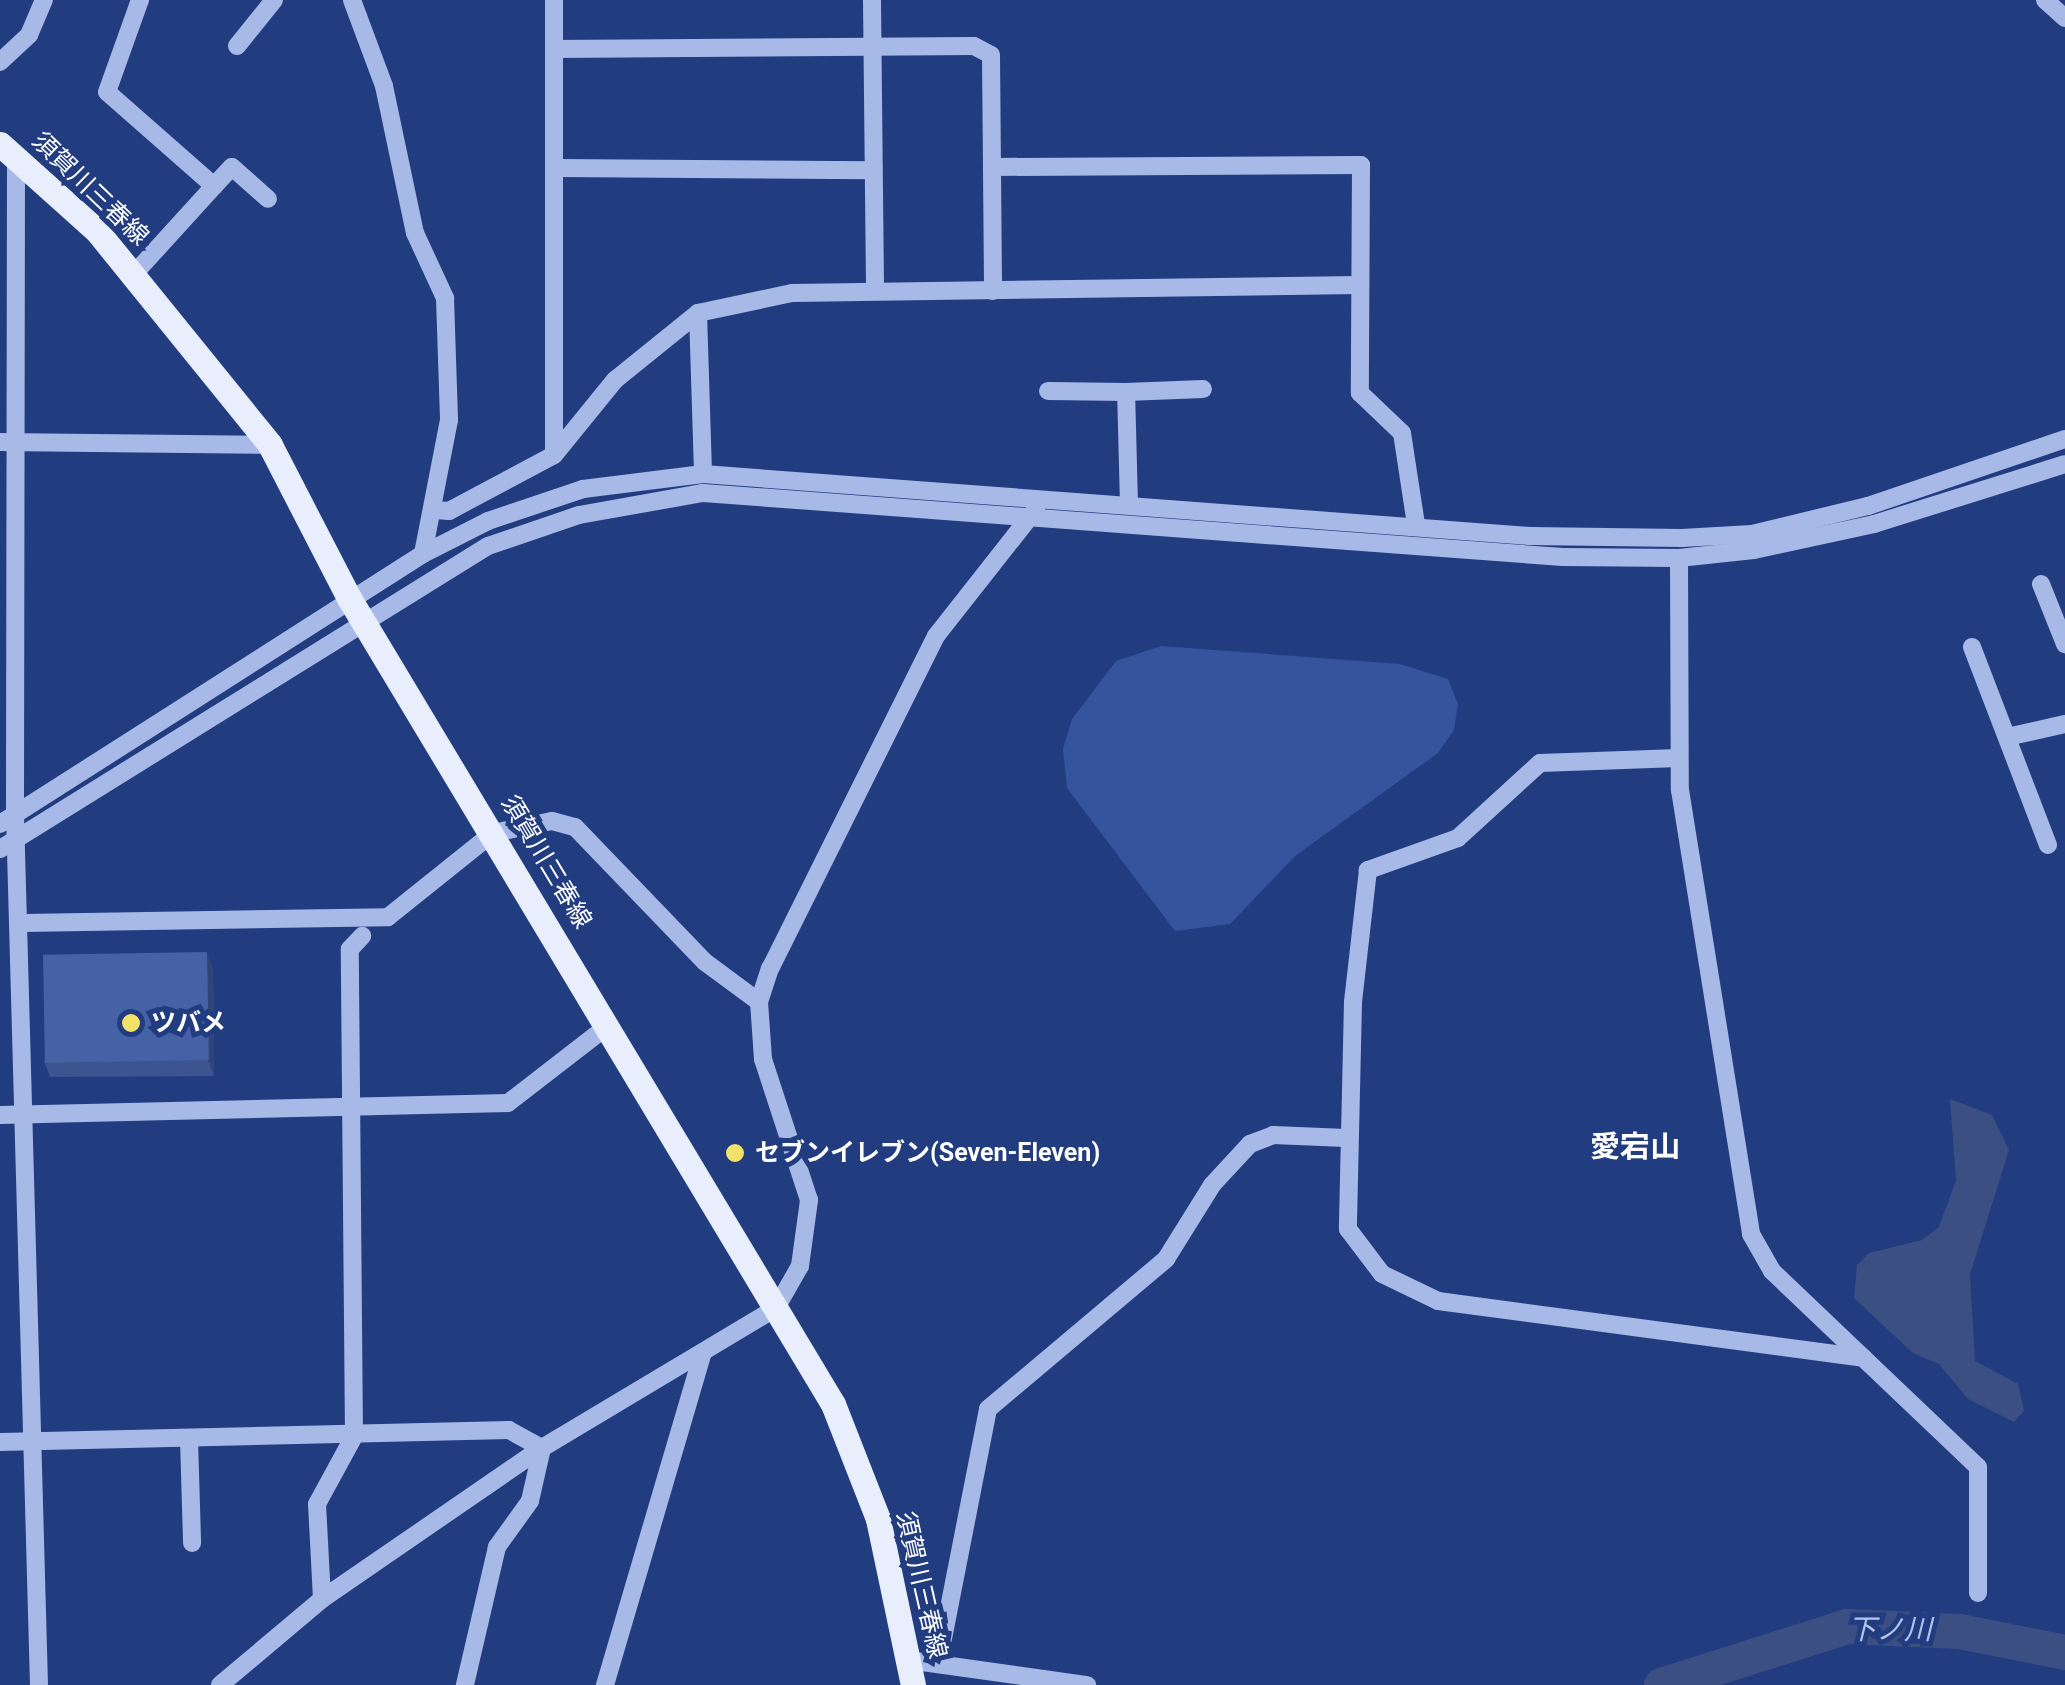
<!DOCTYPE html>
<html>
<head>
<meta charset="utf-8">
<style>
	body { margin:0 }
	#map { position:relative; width:2065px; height:1685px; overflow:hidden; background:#223c80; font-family:Roboto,"Noto Sans JP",sans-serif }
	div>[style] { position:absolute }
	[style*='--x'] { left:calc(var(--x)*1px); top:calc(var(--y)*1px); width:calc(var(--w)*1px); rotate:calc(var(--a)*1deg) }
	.green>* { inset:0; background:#36539e }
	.water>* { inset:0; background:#3c4f82 }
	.river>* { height:35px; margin:-17.5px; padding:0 17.5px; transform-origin:17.5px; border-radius:17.5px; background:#3c4f82 }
	.minor>* { height:18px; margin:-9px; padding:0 9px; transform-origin:9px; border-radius:9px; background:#a7bae7 }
	.major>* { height:25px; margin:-12.5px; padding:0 12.5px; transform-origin:12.5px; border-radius:12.5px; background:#e9eefd }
	.wall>* { inset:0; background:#3c5490 }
	.shaded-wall>* { inset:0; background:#314575 }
	.building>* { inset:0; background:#4662a7; transform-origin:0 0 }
	.dots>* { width:28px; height:28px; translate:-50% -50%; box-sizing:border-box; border:5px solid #223c80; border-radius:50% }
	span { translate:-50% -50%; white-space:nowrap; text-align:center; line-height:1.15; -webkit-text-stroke:10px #223c80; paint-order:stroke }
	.street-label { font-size:25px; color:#fff }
	.poi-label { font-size:25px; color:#fff; font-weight:700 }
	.left { translate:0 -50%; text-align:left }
	.water-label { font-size:28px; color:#b3c4ef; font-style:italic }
	.quarter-label { font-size:30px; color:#fff; font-weight:700 }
</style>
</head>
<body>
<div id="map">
	<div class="green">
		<div style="clip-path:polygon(1161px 646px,1400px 664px,1448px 679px,1458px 704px,1454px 730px,1438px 753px,1295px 856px,1230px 924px,1175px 931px,1067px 788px,1063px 749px,1072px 719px,1116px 661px)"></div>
	</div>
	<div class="water">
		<div style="clip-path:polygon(1950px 1099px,1992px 1115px,2009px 1150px,1970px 1274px,1975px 1361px,2018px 1384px,2024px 1411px,2014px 1422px,1968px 1399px,1939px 1364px,1913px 1353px,1854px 1298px,1857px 1265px,1869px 1253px,1922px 1240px,1939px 1227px,1956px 1180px)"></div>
	</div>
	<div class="river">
		<div style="--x:1661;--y:1685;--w:195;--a:-17.6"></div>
		<div style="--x:1847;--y:1626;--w:112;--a:2.6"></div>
		<div style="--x:1959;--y:1631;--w:108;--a:11.2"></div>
	</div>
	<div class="minor">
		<div style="--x:352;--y:0;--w:92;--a:69.6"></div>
		<div style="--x:384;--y:86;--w:150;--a:78.1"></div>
		<div style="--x:415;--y:233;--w:72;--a:65.2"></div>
		<div style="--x:445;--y:298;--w:122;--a:88.1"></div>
		<div style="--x:449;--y:420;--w:136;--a:101"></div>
		<div style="--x:554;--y:0;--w:454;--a:90"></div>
		<div style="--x:872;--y:0;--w:291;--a:89.4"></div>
		<div style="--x:2045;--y:0;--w:27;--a:42"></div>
		<div style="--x:237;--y:46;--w:59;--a:-51.2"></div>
		<div style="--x:554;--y:49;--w:420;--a:-0.4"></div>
		<div style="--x:974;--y:46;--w:19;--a:28"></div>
		<div style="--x:991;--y:55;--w:236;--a:89.5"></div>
		<div style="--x:0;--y:62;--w:40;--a:-43"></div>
		<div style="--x:29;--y:35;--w:38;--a:-67"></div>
		<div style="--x:16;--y:158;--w:657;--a:90.09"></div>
		<div style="--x:15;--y:815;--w:870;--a:88.42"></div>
		<div style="--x:994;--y:167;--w:367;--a:-0.3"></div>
		<div style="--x:1361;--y:165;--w:228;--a:90.3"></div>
		<div style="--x:1360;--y:393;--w:58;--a:43.6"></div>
		<div style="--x:1402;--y:433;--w:92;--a:81.3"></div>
		<div style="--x:556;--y:168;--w:317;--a:0.4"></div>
		<div style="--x:214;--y:186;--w:26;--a:-47"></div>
		<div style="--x:232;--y:167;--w:48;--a:41.6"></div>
		<div style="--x:134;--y:274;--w:119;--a:-47.7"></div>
		<div style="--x:214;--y:186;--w:142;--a:-138.7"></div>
		<div style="--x:107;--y:92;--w:98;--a:-70.3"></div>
		<div style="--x:698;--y:313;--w:161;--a:88.2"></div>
		<div style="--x:1048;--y:391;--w:78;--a:0.7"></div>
		<div style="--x:0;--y:442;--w:270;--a:0.6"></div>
		<div style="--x:1129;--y:504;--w:112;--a:-91.5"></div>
		<div style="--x:1126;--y:392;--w:77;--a:-2.2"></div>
		<div style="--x:435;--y:510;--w:14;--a:4"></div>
		<div style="--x:449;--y:511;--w:119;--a:-28.1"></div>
		<div style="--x:554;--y:455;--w:97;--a:-50.9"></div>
		<div style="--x:615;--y:380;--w:107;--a:-38.9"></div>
		<div style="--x:698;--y:313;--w:96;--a:-12"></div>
		<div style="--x:792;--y:293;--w:567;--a:-0.81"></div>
		<div style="--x:1679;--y:558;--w:232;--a:89.8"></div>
		<div style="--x:1680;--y:790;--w:450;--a:80.9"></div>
		<div style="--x:1751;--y:1234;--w:43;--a:60.4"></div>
		<div style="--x:1772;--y:1271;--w:284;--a:43.6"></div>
		<div style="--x:1978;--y:1467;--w:126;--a:90"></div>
		<div style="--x:2041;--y:584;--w:65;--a:68.2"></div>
		<div style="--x:1972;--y:647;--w:212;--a:69"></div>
		<div style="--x:2007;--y:737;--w:59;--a:-12.6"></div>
		<div style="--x:1679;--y:758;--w:139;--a:177.9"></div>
		<div style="--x:1540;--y:763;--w:111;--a:137.6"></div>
		<div style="--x:1458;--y:838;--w:96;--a:160.4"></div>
		<div style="--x:1368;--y:870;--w:133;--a:96.5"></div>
		<div style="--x:1353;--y:1002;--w:227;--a:91.3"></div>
		<div style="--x:1348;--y:1229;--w:56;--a:52.9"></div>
		<div style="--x:1382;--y:1274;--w:62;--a:25.7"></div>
		<div style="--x:1438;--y:1301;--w:429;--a:7.6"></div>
		<div style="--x:0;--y:824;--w:502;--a:-32.55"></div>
		<div style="--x:423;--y:554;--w:73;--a:-26.9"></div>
		<div style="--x:488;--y:521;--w:100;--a:-18.6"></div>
		<div style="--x:583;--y:489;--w:121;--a:-7.1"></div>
		<div style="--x:703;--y:474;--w:829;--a:4.29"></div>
		<div style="--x:1530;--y:536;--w:152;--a:0.8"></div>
		<div style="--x:1682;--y:538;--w:70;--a:-3.3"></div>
		<div style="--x:1752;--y:534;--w:119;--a:-13.6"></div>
		<div style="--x:1868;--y:506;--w:208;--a:-18.8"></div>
		<div style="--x:0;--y:849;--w:574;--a:-31.84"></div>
		<div style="--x:488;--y:546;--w:96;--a:-18.8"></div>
		<div style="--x:579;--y:515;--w:126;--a:-10.1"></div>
		<div style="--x:703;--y:493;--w:862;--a:4.26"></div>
		<div style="--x:1563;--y:557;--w:116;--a:0.5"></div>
		<div style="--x:1679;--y:558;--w:75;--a:-6.1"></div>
		<div style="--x:1754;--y:550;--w:123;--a:-12.2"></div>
		<div style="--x:1874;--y:524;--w:200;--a:-17.4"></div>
		<div style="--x:23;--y:923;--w:365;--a:-0.9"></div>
		<div style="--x:388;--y:917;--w:134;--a:-38.7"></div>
		<div style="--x:493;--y:833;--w:60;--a:-11.5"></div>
		<div style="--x:552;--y:821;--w:24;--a:15"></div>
		<div style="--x:575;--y:827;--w:187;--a:46.1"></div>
		<div style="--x:705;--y:962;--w:67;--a:36.5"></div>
		<div style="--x:0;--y:1115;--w:508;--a:-1.35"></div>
		<div style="--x:508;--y:1103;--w:128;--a:-37.7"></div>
		<div style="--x:189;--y:1439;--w:104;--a:88.3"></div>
		<div style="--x:0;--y:1442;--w:509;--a:-1.35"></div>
		<div style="--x:509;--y:1430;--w:38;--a:29"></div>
		<div style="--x:542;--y:1448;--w:54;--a:102.8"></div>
		<div style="--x:530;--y:1501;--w:57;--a:125.7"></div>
		<div style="--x:497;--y:1547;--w:142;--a:103.1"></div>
		<div style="--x:322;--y:1599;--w:95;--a:-93"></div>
		<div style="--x:317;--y:1504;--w:77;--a:-61.4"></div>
		<div style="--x:354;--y:1436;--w:487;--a:-90.5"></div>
		<div style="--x:350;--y:949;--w:18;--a:-47"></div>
		<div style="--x:908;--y:1660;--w:181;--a:8"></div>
		<div style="--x:938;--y:1664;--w:260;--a:-78.9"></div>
		<div style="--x:988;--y:1409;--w:233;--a:-40.1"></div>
		<div style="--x:1166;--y:1259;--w:87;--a:-58.1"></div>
		<div style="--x:1212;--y:1185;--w:56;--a:-47.2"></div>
		<div style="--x:1250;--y:1144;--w:25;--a:-21"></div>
		<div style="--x:1273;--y:1135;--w:73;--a:2.4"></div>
		<div style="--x:220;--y:1685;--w:133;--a:-40.1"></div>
		<div style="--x:322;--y:1599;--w:267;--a:-34.5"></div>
		<div style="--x:542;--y:1448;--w:273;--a:-30.9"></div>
		<div style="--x:776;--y:1308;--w:48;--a:-60.3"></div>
		<div style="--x:800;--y:1266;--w:67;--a:-82.2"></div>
		<div style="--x:809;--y:1200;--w:148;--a:-108.1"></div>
		<div style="--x:763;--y:1059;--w:57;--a:-94"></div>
		<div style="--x:759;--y:1002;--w:35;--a:-72"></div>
		<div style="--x:770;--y:969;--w:372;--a:-63.5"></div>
		<div style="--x:936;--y:636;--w:162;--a:-51.8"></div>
		<div style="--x:605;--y:1685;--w:346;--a:-73.6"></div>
	</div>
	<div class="major">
		<div style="--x:0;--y:144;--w:130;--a:41.9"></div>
		<div style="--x:97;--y:231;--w:275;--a:51"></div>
		<div style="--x:270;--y:445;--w:172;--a:62.7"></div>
		<div style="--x:349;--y:598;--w:940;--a:59.02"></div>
		<div style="--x:833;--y:1404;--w:123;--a:68.6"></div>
		<div style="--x:878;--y:1519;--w:170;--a:78.1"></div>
	</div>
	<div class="wall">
		<div style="clip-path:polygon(213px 968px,214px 1076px,50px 1077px,44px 1061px)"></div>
	</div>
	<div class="shaded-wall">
		<div style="clip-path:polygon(207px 952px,213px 968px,214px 1076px,208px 1060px)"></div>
	</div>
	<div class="building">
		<div style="left:207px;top:952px;width:108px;height:164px;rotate:89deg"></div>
	</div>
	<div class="dots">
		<div style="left:131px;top:1023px;background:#f3e169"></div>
		<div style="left:735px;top:1153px;background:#f3e169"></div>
	</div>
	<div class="street-label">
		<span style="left:90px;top:189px;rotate:44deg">須賀川三春線</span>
		<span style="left:546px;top:862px;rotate:59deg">須賀川三春線</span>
		<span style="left:921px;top:1585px;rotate:77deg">須賀川三春線</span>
	</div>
	<div class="poi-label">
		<span class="left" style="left:151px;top:1023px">ツバメ</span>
		<span class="left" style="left:755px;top:1153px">セブンイレブン(Seven-Eleven)</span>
	</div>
	<div class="water-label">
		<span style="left:1890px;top:1630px">下ノ川</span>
	</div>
	<div class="quarter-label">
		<span style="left:1635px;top:1147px">愛宕山</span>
	</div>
</div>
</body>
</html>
